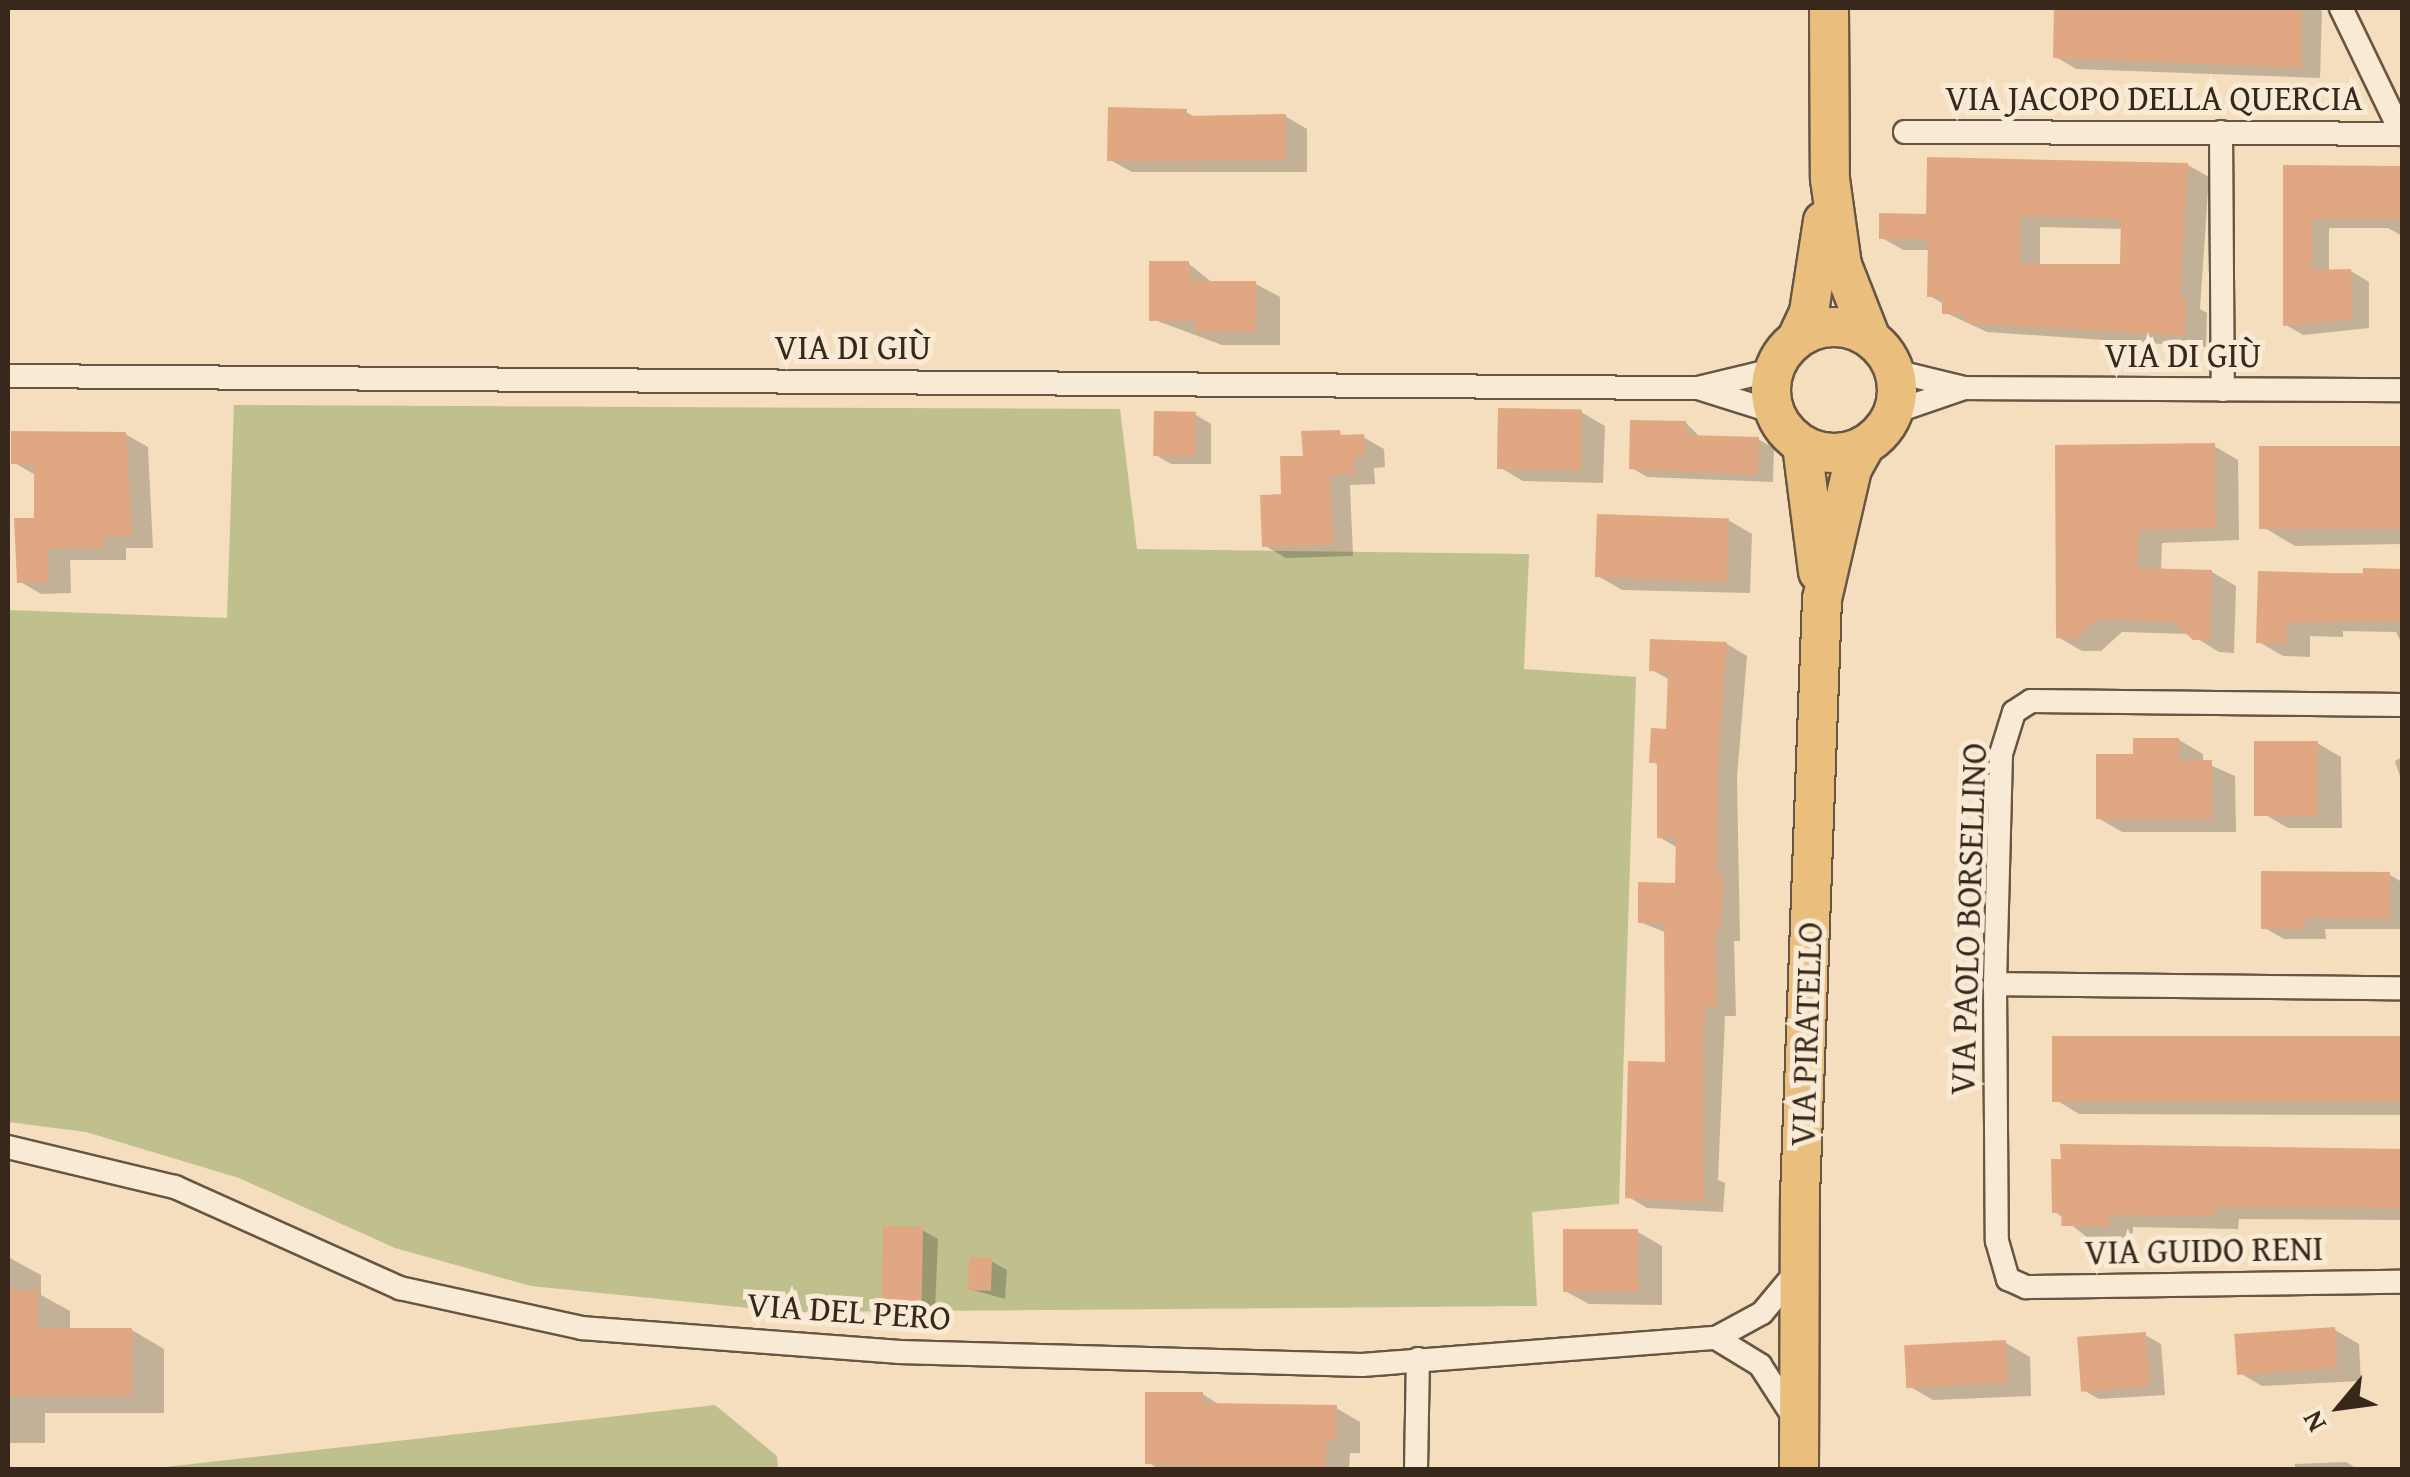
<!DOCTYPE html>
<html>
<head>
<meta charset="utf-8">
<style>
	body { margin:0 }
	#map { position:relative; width:2410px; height:1477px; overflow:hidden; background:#f4debd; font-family:"Gentium Book Plus",serif }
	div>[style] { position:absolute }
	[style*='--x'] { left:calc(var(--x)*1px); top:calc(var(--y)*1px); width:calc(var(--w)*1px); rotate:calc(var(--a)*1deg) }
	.green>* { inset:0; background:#c0c08e }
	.shadow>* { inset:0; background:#0003 }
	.building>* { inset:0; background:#e1a783; transform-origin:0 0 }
	.roads { filter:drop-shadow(2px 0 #675644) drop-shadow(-2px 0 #675644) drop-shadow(0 2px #675644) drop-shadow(0 -2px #675644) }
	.street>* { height:22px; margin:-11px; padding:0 11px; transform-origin:11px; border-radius:11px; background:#f8ead4 }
	.primary>* { height:38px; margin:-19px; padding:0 19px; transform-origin:19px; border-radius:19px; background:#eabf7e }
	.primary>.ring { margin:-19px; padding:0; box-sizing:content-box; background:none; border:38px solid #eabf7e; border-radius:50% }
	span { translate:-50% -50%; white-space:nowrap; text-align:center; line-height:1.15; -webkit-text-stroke:10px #f8ead4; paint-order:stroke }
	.street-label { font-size:35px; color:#38281c }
	.frame { position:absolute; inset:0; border:10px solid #38281c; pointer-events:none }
	.north { position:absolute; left:2290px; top:1357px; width:100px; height:100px; -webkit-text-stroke:8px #f8ead4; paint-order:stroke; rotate:241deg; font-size:28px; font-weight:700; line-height:40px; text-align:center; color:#38281c }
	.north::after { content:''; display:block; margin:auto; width:35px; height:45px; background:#38281c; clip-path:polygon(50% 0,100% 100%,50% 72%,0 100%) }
</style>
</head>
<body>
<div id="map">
	<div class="green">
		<div style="clip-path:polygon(234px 405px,1120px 409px,1137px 549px,1529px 554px,1524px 669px,1636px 677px,1619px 1204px,1532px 1212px,1537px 1306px,790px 1312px,531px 1286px,395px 1248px,239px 1178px,86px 1132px,8px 1122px,8px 610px,227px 618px)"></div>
		<div style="clip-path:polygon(715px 1405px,777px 1456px,778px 1469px,148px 1469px)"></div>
	</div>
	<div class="shadow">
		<div style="clip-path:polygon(2057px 8px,2315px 8px,2322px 11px,2320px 78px,2076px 69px,2056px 57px)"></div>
		<div style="clip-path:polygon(1186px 112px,1196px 118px,1285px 116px,1307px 129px,1307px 172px,1132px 172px,1110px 160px)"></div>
		<div style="clip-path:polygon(evenodd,2188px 165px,2209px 177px,2200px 309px,2207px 313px,2206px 347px,1987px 332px,1944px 312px,1944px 304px,1930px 296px,1930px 250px,1903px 250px,1882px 238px,1929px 216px,2188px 165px,2040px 227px,2124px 229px,2122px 266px,2040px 267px,2040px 227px)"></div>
		<div style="clip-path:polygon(2285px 168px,2402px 170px,2402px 236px,2388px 228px,2329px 228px,2329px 272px,2351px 271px,2369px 282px,2369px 328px,2303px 335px,2286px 325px)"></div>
		<div style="clip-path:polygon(1189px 264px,1213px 283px,1256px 284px,1280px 297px,1280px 345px,1222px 345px,1152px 319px)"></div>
		<div style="clip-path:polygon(1581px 412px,1605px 426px,1603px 483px,1523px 481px,1499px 467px)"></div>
		<div style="clip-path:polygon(1196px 415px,1211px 424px,1211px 464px,1171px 464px,1156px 455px)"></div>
		<div style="clip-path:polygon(1686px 423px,1701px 438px,1758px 439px,1774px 448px,1773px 482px,1647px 477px,1632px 468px)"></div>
		<div style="clip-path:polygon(125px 434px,148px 447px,153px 548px,126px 548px,126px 560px,70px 560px,71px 593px,41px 594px,19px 581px,36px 520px,37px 476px,13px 462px)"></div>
		<div style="clip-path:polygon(1363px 437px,1384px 449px,1385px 467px,1374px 468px,1375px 484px,1350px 485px,1353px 556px,1286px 558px,1265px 546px,1283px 497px)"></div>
		<div style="clip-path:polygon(2214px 446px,2238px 460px,2239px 540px,2162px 543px,2161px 571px,2212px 572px,2236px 586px,2234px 653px,2219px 652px,2190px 634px,2122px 632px,2101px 651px,2082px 651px,2058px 637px,2057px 447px)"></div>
		<div style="clip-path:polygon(2262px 448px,2402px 449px,2402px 544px,2295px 546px,2263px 527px)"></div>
		<div style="clip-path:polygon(1728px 520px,1752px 534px,1750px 593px,1622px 590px,1598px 576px)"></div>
		<div style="clip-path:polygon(2402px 573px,2402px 644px,2396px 632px,2343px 631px,2343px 637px,2310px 636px,2310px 657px,2283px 656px,2259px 642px,2261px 574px)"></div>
		<div style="clip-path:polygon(1727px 644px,1747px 656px,1737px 778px,1740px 941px,1734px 941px,1736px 1016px,1725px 1016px,1718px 1180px,1725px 1183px,1723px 1212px,1647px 1208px,1627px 1196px,1668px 1065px,1667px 933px,1640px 922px,1677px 886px,1678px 848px,1659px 837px,1659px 766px,1652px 761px,1669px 731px,1670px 680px,1652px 670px)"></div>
		<div style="clip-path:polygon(2179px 740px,2203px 754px,2203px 762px,2235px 776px,2236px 832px,2122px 832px,2098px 818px,2135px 756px)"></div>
		<div style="clip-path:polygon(2317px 743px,2341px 757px,2342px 828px,2288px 828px,2264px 814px)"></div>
		<div style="clip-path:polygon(2402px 757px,2402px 783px,2395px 761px)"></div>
		<div style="clip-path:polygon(2390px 875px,2402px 882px,2402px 929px,2325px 929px,2326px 939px,2284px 939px,2263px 927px)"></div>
		<div style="clip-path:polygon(2055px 1039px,2402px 1039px,2402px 1115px,2079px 1114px,2056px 1100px)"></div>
		<div style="clip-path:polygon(2063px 1146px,2402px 1152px,2402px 1220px,2239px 1219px,2238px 1229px,2133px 1227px,2133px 1238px,2088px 1238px,2054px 1211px)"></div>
		<div style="clip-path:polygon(922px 1230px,938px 1239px,935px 1311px,898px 1309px,882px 1300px)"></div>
		<div style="clip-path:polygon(1638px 1232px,1662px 1246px,1662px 1305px,1589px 1304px,1565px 1291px)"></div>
		<div style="clip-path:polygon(8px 1257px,41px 1275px,41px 1295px,70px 1311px,70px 1330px,132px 1330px,164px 1349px,164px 1413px,45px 1413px,45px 1443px,8px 1443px)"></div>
		<div style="clip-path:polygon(991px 1261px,1007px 1270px,1005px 1299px,969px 1289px)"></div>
		<div style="clip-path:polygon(2335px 1330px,2359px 1344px,2361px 1381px,2262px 1386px,2238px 1372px)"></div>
		<div style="clip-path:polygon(2145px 1335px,2161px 1344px,2165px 1395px,2099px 1399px,2083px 1390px)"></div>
		<div style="clip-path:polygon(2006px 1343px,2030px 1357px,2031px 1396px,1933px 1400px,1909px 1386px)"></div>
		<div style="clip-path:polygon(1202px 1394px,1222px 1406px,1336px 1408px,1360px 1422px,1360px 1453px,1350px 1453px,1349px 1470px,1160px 1470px,1148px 1462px)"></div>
		<div style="clip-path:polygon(2346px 1462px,2359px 1470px,2295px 1470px,2295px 1464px)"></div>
	</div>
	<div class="building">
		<div style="clip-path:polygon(2054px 8px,2302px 8px,2301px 68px,2053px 58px)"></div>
		<div style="clip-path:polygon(1108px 107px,1187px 109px,1187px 116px,1286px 114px,1286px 160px,1107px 161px)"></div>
		<div style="clip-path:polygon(evenodd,1927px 157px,2188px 163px,2180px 298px,2186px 298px,2185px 336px,1980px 324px,1964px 322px,1964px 314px,1942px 314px,1942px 297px,1927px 297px,1928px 239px,1879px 239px,1879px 213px,1926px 214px,1927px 157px,2020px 216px,2121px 219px,2120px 264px,2020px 264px,2020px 216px)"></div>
		<div style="clip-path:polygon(2283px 165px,2402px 166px,2402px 219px,2312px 219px,2312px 270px,2351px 269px,2352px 319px,2283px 326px)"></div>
		<div style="clip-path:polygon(1149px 261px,1189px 261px,1190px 281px,1256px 281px,1256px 332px,1195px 332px,1196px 321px,1149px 321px)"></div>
		<div style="left:1498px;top:408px;width:84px;height:61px;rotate:1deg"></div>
		<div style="left:1154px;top:411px;width:42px;height:45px;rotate:1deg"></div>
		<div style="clip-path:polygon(1630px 420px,1686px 421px,1686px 435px,1759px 437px,1758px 475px,1629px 469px)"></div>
		<div style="clip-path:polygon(1340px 430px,1341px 435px,1364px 434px,1365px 456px,1354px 457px,1355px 474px,1330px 475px,1333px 545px,1262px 547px,1260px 495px,1281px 494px,1280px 456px,1303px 456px,1301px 431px)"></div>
		<div style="clip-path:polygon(11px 431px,126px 432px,132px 536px,105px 536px,104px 548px,48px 548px,49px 582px,17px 583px,14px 518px,34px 518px,34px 464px,11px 464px)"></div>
		<div style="clip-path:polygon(2215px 443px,2216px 528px,2138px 530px,2138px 568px,2212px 570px,2210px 640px,2193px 640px,2173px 622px,2097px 619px,2076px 639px,2056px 638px,2055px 445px)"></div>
		<div style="left:2259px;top:446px;width:143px;height:83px"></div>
		<div style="left:1597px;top:514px;width:132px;height:63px;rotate:2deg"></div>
		<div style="clip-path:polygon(2363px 568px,2402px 569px,2402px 621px,2287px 623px,2286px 644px,2256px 643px,2258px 571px,2363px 574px)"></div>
		<div style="clip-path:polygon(1650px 639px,1727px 642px,1718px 765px,1717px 875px,1723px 875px,1721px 931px,1715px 931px,1717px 1006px,1706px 1006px,1703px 1035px,1704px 1202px,1625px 1198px,1628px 1061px,1665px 1062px,1664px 924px,1638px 923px,1638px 882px,1675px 883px,1676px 838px,1657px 838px,1657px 763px,1649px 763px,1651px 728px,1666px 729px,1668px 672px,1649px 671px)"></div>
		<div style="clip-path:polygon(2133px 738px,2179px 738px,2179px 760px,2212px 760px,2212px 819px,2096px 819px,2096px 754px,2133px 754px)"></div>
		<div style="left:2254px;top:741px;width:64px;height:75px"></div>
		<div style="clip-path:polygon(2261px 871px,2390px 872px,2390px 919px,2305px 918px,2306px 929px,2261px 929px)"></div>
		<div style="left:2052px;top:1036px;width:350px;height:66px"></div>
		<div style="clip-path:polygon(2060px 1144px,2402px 1149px,2402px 1208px,2215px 1207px,2215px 1216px,2110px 1215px,2110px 1226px,2061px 1226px,2062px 1213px,2052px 1213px,2051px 1159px,2061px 1159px)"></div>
		<div style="left:883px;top:1226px;width:40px;height:76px;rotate:1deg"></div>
		<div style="left:1563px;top:1229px;width:75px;height:63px"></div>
		<div style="left:969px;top:1257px;width:23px;height:33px;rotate:2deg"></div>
		<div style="clip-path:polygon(8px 1290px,38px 1290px,38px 1328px,132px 1328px,132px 1396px,8px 1396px)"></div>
		<div style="left:2335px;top:1327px;width:41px;height:101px;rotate:86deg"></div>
		<div style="left:2146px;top:1332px;width:55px;height:69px;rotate:86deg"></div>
		<div style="left:2006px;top:1340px;width:43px;height:102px;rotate:87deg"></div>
		<div style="clip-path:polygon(1145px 1392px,1203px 1392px,1203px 1403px,1337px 1405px,1336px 1441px,1327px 1440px,1325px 1470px,1145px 1464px)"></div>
	</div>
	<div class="roads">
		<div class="street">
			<div style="--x:2341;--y:8;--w:140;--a:64.2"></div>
			<div style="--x:1905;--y:132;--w:497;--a:0.2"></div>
			<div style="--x:2221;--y:132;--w:258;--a:89.6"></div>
			<div style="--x:1773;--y:370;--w:77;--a:166.5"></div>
			<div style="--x:1698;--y:388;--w:80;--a:17.5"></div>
			<div style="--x:8;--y:376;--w:1690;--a:0.41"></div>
			<div style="--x:1964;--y:388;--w:438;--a:0.3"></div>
			<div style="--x:1894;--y:412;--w:74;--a:-18.9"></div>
			<div style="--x:1964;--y:388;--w:72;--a:-166.3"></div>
			<div style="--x:2402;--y:705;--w:371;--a:-179.4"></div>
			<div style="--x:2031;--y:701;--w:20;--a:147"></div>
			<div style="--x:2014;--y:712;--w:44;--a:107.2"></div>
			<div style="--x:2001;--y:754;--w:230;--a:91.5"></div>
			<div style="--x:1995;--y:984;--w:257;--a:89.6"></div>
			<div style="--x:1997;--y:1241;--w:40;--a:74"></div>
			<div style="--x:2008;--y:1279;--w:20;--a:24"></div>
			<div style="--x:2026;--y:1287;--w:376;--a:-0.8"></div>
			<div style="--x:1995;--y:984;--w:407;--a:0.6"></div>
			<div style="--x:8;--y:1147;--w:172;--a:13.5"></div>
			<div style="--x:175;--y:1187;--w:247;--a:24.2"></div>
			<div style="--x:400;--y:1288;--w:186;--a:12.4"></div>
			<div style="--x:582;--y:1328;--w:318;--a:4.3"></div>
			<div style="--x:899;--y:1352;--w:463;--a:1.6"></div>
			<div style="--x:1362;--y:1365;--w:355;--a:-4.4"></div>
			<div style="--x:1716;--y:1338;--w:52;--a:-28.5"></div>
			<div style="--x:1762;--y:1313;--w:55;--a:-50.2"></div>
			<div style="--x:1716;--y:1338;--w:52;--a:31.5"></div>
			<div style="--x:1760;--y:1365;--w:64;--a:57.1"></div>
			<div style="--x:1416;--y:1470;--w:111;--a:-89"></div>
		</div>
		<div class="primary">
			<div style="--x:1829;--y:8;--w:171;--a:89.7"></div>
			<div style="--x:1830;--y:179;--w:87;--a:82.1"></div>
			<div style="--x:1842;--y:265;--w:79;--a:68.6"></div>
			<div class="ring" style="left:1771px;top:327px;width:88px;height:88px"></div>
			<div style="--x:1797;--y:338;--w:29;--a:-65"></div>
			<div style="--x:1809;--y:312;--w:92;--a:-81.3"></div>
			<div style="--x:1802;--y:445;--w:128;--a:82.8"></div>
			<div style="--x:1799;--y:1470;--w:274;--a:-89.8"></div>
			<div style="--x:1800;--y:1196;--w:597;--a:-87.89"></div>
			<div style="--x:1822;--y:599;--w:133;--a:-77"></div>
			<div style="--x:1852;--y:469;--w:26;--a:-61"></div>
		</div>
	</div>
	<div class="street-label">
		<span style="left:2154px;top:98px">VIA JACOPO DELLA QUERCIA</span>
		<span style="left:853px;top:347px">VIA DI GIÙ</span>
		<span style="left:2183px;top:355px">VIA DI GIÙ</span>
		<span style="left:1968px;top:919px;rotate:-88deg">VIA PAOLO BORSELLINO</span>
		<span style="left:1806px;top:1034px;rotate:-88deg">VIA PIRATELLO</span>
		<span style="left:2204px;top:1250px;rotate:-1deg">VIA GUIDO RENI</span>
		<span style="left:849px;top:1311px;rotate:4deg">VIA DEL PERO</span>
	</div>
	<div class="frame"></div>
	<div class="north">N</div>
</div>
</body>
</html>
